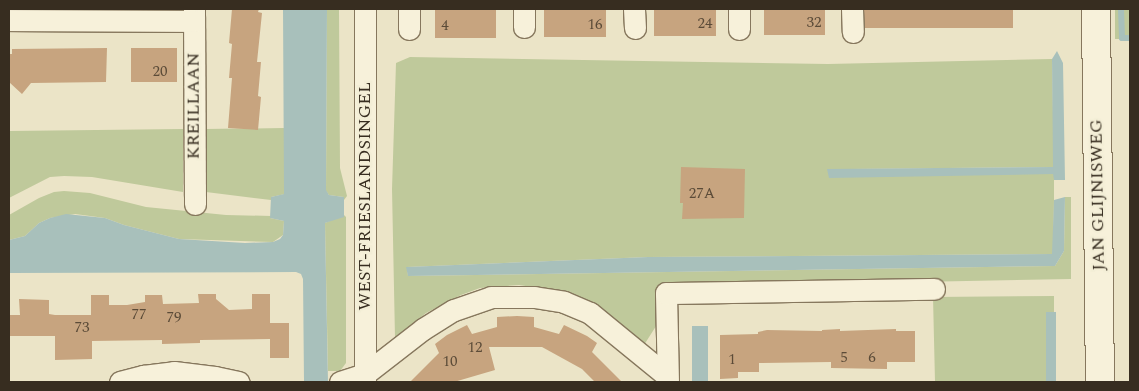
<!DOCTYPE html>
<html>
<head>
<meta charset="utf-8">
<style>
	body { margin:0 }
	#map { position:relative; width:1139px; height:391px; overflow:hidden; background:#ebe4c7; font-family:Spectral,serif }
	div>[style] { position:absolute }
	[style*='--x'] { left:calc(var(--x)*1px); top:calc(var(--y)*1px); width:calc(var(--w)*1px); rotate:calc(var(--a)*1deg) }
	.green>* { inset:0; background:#bfc99b; transform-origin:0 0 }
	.water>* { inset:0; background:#a8c0bb; transform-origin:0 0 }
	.stream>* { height:6px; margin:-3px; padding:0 3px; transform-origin:3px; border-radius:3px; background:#a8c0bb }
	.building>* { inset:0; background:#c7a47f; transform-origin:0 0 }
	.roads { filter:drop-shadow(1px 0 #86775d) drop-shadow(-1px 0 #86775d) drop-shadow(0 1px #86775d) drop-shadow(0 -1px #86775d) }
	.minor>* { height:21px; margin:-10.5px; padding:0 10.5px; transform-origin:10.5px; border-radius:10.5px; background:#f7f1da }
	.tertiary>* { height:28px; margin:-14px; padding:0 14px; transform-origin:14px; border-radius:14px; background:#f7f1da }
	span { translate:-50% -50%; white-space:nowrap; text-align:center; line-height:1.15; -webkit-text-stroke:4.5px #f3eed6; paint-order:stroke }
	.number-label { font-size:15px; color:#5b4b38 }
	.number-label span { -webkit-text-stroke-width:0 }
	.street-label { font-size:18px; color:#372d20 }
	.frame { position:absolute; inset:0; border:10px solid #372d20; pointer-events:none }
</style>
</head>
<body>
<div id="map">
	<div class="green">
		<div style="clip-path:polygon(327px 9px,339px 9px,340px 168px,347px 196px,344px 200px,344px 197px,329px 195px,326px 191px)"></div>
		<div style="left:1115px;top:9px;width:15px;height:30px"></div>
		<div style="clip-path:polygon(410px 57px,828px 64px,1052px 59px,1054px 167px,851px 169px,1054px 174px,1054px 200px,1053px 254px,648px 257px,407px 267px,408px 276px,1055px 266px,1064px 251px,1065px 197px,1071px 197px,1071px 279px,660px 287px,658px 323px,644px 345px,559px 291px,519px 285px,480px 288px,461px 295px,426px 313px,395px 338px,392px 189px,396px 63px)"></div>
		<div style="clip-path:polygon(284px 128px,285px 194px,271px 197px,271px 200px,206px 192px,206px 129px)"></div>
		<div style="clip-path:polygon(183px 129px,183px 192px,92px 177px,64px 176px,50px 177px,9px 198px,9px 131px)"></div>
		<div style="clip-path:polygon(64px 191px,90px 193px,146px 207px,226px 215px,271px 216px,270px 218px,284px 221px,283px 235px,273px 242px,179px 239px,124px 225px,105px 218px,75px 214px,50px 218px,39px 223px,25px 236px,9px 240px,9px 215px,39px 198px,54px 192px)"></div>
		<div style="clip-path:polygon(344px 215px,346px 217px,346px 363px,340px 371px,328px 371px,325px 223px)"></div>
		<div style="clip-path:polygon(1054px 296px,1054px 312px,1046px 312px,1048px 382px,935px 382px,933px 297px)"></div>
	</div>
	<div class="water">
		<div style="clip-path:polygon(283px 9px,327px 9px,326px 190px,329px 195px,344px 197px,344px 217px,325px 223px,328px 382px,304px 382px,303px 279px,301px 274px,296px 272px,9px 273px,9px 240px,25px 236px,39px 223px,50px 218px,66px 214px,105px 218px,124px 225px,179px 239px,245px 243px,273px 242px,280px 239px,283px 235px,284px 221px,270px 218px,271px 197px,284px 194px)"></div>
		<div style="clip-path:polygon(1057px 51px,1063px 63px,1065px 180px,1054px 180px,1053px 174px,829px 178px,827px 169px,1053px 167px,1052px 59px)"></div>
		<div style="clip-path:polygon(1065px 197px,1064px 251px,1055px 266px,408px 276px,406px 267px,648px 257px,1052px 254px,1054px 200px)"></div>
		<div style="left:1046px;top:312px;width:10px;height:70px"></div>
		<div style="left:692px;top:326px;width:16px;height:56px"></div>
	</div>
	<div class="stream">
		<div style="--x:1121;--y:9;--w:29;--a:88"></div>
		<div style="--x:1122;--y:38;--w:8;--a:0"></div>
	</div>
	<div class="building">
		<div style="clip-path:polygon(232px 9px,259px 9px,258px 12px,262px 13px,257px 62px,261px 62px,258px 96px,261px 97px,258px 130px,228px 128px,232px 78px,229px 78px,232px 44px,229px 43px)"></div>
		<div style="left:435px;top:9px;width:61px;height:29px"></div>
		<div style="left:544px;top:9px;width:62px;height:28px"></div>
		<div style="left:654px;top:9px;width:62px;height:27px"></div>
		<div style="left:764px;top:9px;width:61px;height:26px"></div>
		<div style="left:864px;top:9px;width:149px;height:19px"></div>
		<div style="clip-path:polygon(107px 48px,106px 82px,31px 83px,22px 94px,9px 82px,9px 54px,12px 54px,12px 49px)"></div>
		<div style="left:131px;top:48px;width:46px;height:34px"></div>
		<div style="clip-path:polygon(681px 167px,745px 169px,744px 218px,682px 219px,683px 203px,680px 203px)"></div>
		<div style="clip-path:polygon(198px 294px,216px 294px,216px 299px,229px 310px,252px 309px,252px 294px,270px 294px,270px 323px,289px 323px,289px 358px,270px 358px,270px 339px,200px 340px,200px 343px,162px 344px,162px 340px,92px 341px,92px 359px,55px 360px,55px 336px,9px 336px,9px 315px,20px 315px,19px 299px,49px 300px,49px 314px,55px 315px,91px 315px,91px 295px,109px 295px,109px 305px,127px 305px,145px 302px,145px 295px,162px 295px,163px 304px,199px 303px)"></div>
		<div style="clip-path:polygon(517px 316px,534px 317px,534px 327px,559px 334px,564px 325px,587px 336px,597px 343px,592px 352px,622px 382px,595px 382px,582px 369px,542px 347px,489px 347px,495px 370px,454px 382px,410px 382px,439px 353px,435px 344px,447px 335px,467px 325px,472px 334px,497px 327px,497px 317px)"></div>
		<div style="clip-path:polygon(840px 329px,840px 331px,896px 329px,896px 331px,915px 331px,915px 362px,887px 362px,887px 369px,831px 368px,831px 362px,759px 363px,759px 372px,738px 372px,738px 378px,720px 379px,720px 335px,758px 334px,758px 332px,767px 330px,822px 331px,822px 330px)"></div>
	</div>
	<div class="roads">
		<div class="minor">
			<div style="--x:194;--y:9;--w:195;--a:89.7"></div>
			<div style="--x:365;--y:9;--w:373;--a:90"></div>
			<div style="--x:409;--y:9;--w:20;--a:90"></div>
			<div style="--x:524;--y:9;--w:18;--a:90"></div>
			<div style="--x:634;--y:9;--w:19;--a:87"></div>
			<div style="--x:739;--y:9;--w:20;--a:90"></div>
			<div style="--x:852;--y:9;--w:23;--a:88"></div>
			<div style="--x:9;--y:20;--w:185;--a:0.3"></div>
			<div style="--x:120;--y:382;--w:24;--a:-15"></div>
			<div style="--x:143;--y:376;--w:31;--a:-7"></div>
			<div style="--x:174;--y:372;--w:41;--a:7"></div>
			<div style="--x:215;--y:377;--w:24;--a:12"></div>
			<div style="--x:340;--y:382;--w:26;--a:-18"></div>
			<div style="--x:365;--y:374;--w:73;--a:-37.8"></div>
			<div style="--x:423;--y:329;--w:36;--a:-32"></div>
			<div style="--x:454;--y:310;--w:39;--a:-19"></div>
			<div style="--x:491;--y:297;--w:43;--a:0"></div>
			<div style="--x:534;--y:297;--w:30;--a:9"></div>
			<div style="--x:564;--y:302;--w:28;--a:23"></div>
			<div style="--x:590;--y:313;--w:99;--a:39.3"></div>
			<div style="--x:668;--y:382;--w:89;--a:-91.3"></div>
			<div style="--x:666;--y:293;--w:268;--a:-0.9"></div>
		</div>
		<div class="tertiary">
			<div style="--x:1096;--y:9;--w:373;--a:89.4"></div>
		</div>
	</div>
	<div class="number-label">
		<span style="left:814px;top:23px">32</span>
		<span style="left:705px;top:24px">24</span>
		<span style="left:595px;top:25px">16</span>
		<span style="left:445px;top:26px">4</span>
		<span style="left:160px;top:72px">20</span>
		<span style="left:702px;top:194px">27A</span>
		<span style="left:139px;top:315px">77</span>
		<span style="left:174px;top:318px">79</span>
		<span style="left:82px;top:328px">73</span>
		<span style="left:475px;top:348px">12</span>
		<span style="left:844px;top:358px">5</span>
		<span style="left:872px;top:358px">6</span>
		<span style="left:732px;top:360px">1</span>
		<span style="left:450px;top:362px">10</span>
	</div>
	<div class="street-label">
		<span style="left:194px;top:106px;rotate:-90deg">KREILLAAN</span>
		<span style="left:1098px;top:195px;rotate:-91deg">JAN GLIJNISWEG</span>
		<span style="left:365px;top:196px;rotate:-90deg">WEST-FRIESLANDSINGEL</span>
	</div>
	<div class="frame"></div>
</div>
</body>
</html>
